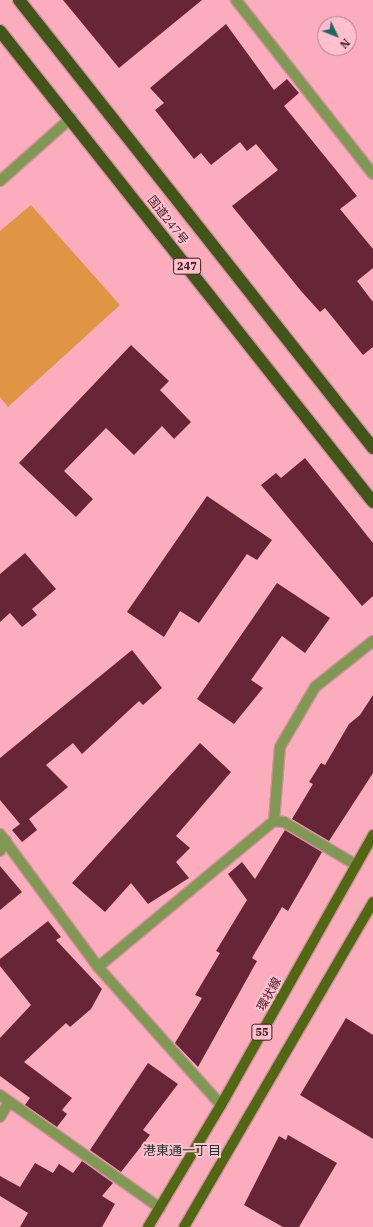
<!DOCTYPE html>
<html>
<head>
<meta charset="utf-8">
<style>
	body { margin:0 }
	#map { position:relative; width:373px; height:1227px; overflow:hidden; background:#fbadbe; font-family:"IBM Plex Serif","Noto Sans JP",serif }
	div>[style] { position:absolute }
	[style*='--x'] { left:calc(var(--x)*1px); top:calc(var(--y)*1px); width:calc(var(--w)*1px); rotate:calc(var(--a)*1deg) }
	.green>* { inset:0; background:#e09544 }
	.building>* { inset:0; background:#662638 }
	.roads { filter:drop-shadow(1px 0 #d4909f) drop-shadow(-1px 0 #d4909f) drop-shadow(0 1px #d4909f) drop-shadow(0 -1px #d4909f) }
	.minor>* { height:10px; margin:-5px; padding:0 5px; transform-origin:5px; border-radius:5px; background:#7f9852 }
	.major>* { height:10px; margin:-5px; padding:0 5px; transform-origin:5px; border-radius:5px; background:#506811 }
	.highway>* { height:12px; margin:-6px; padding:0 6px; transform-origin:6px; border-radius:6px; background:#425518 }
	span { translate:-50% -50%; white-space:nowrap; text-align:center; line-height:1.15; -webkit-text-stroke:4px #ffbfcc; paint-order:stroke }
	.shield-label span { padding:1px 3px; background:#ffbfcc; border:1px solid; border-radius:3px; -webkit-text-stroke-width:0 }
	.shield-label { font-size:11px; color:#391c23; font-weight:700 }
	.street-label { font-size:12px; color:#391c23 }
	.neighbourhood-label { font-size:13px; color:#163834 }
	.north { position:absolute; left:317px; top:16px; width:40px; height:40px; box-sizing:border-box; background:#ffbfcc; border:1px solid #b07e88; border-radius:50%; rotate:133deg; font-size:11px; font-weight:700; line-height:16px; text-align:center; color:#391c23 }
	.north::after { content:''; display:block; margin:auto; width:14px; height:18px; background:#1e6860; clip-path:polygon(50% 0,100% 100%,50% 72%,0 100%) }
</style>
</head>
<body>
<div id="map">
	<div class="green">
		<div style="clip-path:polygon(31px 205px,120px 305px,8px 407px,0 397px,0 231px)"></div>
	</div>
	<div class="building">
		<div style="clip-path:polygon(63px 0,202px 0,119px 68px)"></div>
		<div style="clip-path:polygon(226px 24px,274px 90px,287px 79px,299px 93px,284px 106px,357px 196px,340px 209px,373px 249px,373px 268px,357px 281px,373px 302px,373px 347px,363px 355px,325px 308px,320px 312px,301px 291px,232px 206px,278px 170px,256px 144px,247px 151px,240px 142px,211px 165px,201px 153px,194px 159px,155px 110px,164px 103px,150px 88px)"></div>
		<div style="clip-path:polygon(131px 345px,169px 381px,160px 390px,191px 422px,174px 439px,162px 426px,134px 455px,106px 428px,64px 471px,93px 499px,76px 517px,19px 463px)"></div>
		<div style="clip-path:polygon(305px 458px,373px 543px,373px 596px,362px 606px,261px 485px,276px 473px,281px 478px)"></div>
		<div style="clip-path:polygon(207px 496px,272px 540px,257px 560px,247px 554px,199px 623px,180px 611px,164px 637px,127px 612px)"></div>
		<div style="clip-path:polygon(25px 553px,56px 589px,32px 609px,37px 615px,22px 627px,10px 613px,0 622px,0 574px)"></div>
		<div style="clip-path:polygon(277px 583px,330px 618px,305px 653px,282px 636px,251px 680px,263px 688px,234px 724px,197px 699px)"></div>
		<div style="clip-path:polygon(132px 650px,162px 688px,143px 705px,139px 701px,82px 754px,73px 743px,46px 765px,68px 787px,29px 819px,37px 830px,22px 842px,12px 830px,20px 824px,0 800px,0 758px)"></div>
		<div style="clip-path:polygon(373px 695px,373px 773px,329px 841px,292px 819px,313px 784px,309px 782px,321px 763px,325px 765px,349px 724px,360px 715px)"></div>
		<div style="clip-path:polygon(200px 743px,231px 772px,176px 836px,190px 848px,176px 862px,189px 878px,148px 904px,131px 883px,105px 912px,72px 883px)"></div>
		<div style="clip-path:polygon(285px 830px,322px 852px,288px 911px,282px 907px,252px 958px,257px 961px,198px 1067px,175px 1043px,202px 998px,195px 995px,220px 953px,216px 951px,247px 900px,228px 874px,242px 862px,255px 879px)"></div>
		<div style="clip-path:polygon(0 866px,22px 892px,0 910px)"></div>
		<div style="clip-path:polygon(48px 921px,61px 937px,56px 940px,102px 989px,91px 1009px,70px 1027px,66px 1023px,24px 1062px,72px 1098px,62px 1110px,67px 1114px,57px 1127px,25px 1105px,30px 1098px,0 1076px,0 1038px,31px 1005px,0 966px,0 959px)"></div>
		<div style="clip-path:polygon(346px 1018px,373px 1035px,373px 1139px,300px 1095px)"></div>
		<div style="clip-path:polygon(148px 1063px,178px 1084px,143px 1130px,150px 1135px,121px 1172px,90px 1150px)"></div>
		<div style="clip-path:polygon(288px 1135px,337px 1163px,299px 1227px,283px 1227px,244px 1205px,279px 1136px,286px 1140px)"></div>
		<div style="clip-path:polygon(82px 1161px,113px 1183px,102px 1196px,115px 1204px,102px 1227px,20px 1227px,28px 1213px,0 1196px,0 1176px,20px 1187px,35px 1163px,53px 1173px,59px 1164px,73px 1173px)"></div>
	</div>
	<div class="roads">
		<div class="minor">
			<div style="--x:236;--y:0;--w:221;--a:51.8"></div>
			<div style="--x:0;--y:181;--w:95;--a:-41.6"></div>
			<div style="--x:274;--y:821;--w:10;--a:6"></div>
			<div style="--x:284;--y:822;--w:84;--a:30.8"></div>
			<div style="--x:0;--y:834;--w:165;--a:53.6"></div>
			<div style="--x:98;--y:967;--w:185;--a:48.3"></div>
			<div style="--x:0;--y:851;--w:12;--a:-59"></div>
			<div style="--x:98;--y:967;--w:229;--a:-39.7"></div>
			<div style="--x:274;--y:821;--w:74;--a:-85.4"></div>
			<div style="--x:280;--y:747;--w:69;--a:-59.7"></div>
			<div style="--x:315;--y:687;--w:74;--a:-38.4"></div>
			<div style="--x:0;--y:1095;--w:196;--a:35.2"></div>
			<div style="--x:0;--y:1117;--w:17;--a:-59"></div>
		</div>
		<div class="major">
			<div style="--x:148;--y:1227;--w:142;--a:-59.1"></div>
			<div style="--x:221;--y:1105;--w:310;--a:-60.6"></div>
			<div style="--x:184;--y:1227;--w:376;--a:-59.8"></div>
		</div>
		<div class="highway">
			<div style="--x:19;--y:0;--w:571;--a:51.68"></div>
			<div style="--x:0;--y:31;--w:601;--a:51.62"></div>
		</div>
	</div>
	<div class="shield-label">
		<span style="left:187px;top:266px">247</span>
		<span style="left:262px;top:1032px">55</span>
	</div>
	<div class="street-label">
		<span style="left:168px;top:220px;rotate:52deg">国道247号</span>
		<span style="left:269px;top:994px;rotate:-61deg">環状線</span>
	</div>
	<div class="neighbourhood-label">
		<span style="left:182px;top:1151px">港東通一丁目</span>
	</div>
	<div class="north">N</div>
</div>
</body>
</html>
